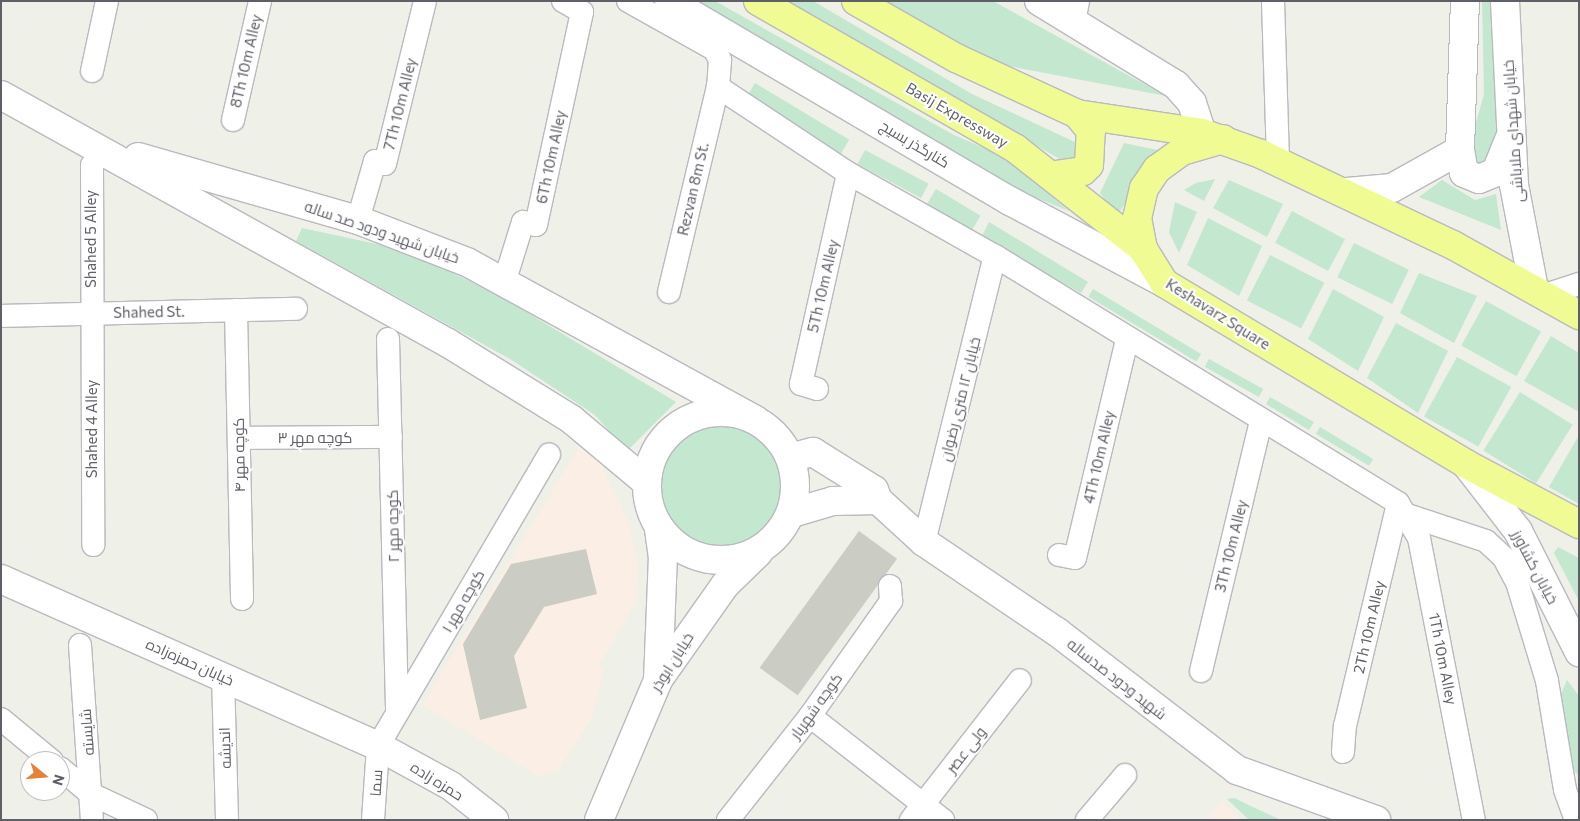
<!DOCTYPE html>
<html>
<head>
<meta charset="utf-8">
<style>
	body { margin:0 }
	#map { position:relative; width:1580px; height:821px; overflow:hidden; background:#eff0e7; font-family:Commissioner,Cairo,sans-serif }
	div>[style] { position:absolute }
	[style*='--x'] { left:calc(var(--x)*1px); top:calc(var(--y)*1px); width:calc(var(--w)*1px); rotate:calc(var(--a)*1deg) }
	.medical>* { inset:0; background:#fbeee4 }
	.green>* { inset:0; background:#c4e7d0; transform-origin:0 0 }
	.round { border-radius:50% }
	.building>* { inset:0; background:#cbccc3; transform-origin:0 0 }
	.roads { filter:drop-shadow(1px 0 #b9b9c0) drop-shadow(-1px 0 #b9b9c0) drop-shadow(0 1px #b9b9c0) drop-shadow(0 -1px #b9b9c0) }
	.street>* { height:22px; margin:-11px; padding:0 11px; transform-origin:11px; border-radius:11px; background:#fff }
	.secondary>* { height:28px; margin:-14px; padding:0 14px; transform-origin:14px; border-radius:14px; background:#fff }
	.secondary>.ring { margin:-14px; padding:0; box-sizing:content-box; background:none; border:28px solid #fff; border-radius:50% }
	.highway>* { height:28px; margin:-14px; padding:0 14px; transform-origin:14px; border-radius:14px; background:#f1fb93 }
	span { translate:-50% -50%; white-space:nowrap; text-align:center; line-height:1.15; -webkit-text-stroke:4px #fff; paint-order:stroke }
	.street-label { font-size:15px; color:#5e5f67 }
	.frame { position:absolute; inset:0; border:2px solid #5e5f67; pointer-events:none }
	.north { position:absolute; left:20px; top:751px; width:50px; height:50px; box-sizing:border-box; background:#fff; border:1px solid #bfbfc2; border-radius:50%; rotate:107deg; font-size:14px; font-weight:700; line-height:20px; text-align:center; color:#5e5f67 }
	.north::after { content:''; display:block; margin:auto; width:18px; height:22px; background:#e68136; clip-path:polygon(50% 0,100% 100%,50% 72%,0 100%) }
</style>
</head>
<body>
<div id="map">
	<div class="medical">
		<div style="clip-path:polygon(582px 442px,601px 465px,629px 524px,638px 565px,636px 602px,598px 666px,604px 670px,592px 717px,558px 771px,538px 776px,422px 705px)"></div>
		<div style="clip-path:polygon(1222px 801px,1240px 820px,1207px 820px)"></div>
	</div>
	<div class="green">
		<div style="clip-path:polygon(681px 1px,715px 1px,952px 134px,1002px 156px,1069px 211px,1007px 186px)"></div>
		<div style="clip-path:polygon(786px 1px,813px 1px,972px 94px,1079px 144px,1086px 154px,1070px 165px)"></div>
		<div style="clip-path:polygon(885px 1px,993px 1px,1166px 96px,998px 64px)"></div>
		<div style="clip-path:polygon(1482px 1px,1493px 1px,1500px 130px,1486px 163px,1480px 167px,1467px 155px,1484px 94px)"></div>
		<div style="left:755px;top:83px;width:110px;height:17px;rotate:31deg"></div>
		<div style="clip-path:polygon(1124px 143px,1158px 150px,1117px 216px,1100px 193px)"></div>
		<div style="left:865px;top:150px;width:72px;height:16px;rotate:28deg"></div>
		<div style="clip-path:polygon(1215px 179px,1204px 201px,1184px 190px,1196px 183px)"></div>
		<div style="clip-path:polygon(1229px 180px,1283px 204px,1267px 237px,1213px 208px)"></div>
		<div style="clip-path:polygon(1442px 180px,1475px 200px,1496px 194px,1501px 230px,1419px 197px)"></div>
		<div style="left:936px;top:189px;width:52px;height:18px;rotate:31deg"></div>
		<div style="clip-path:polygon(1175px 202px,1197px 212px,1179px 253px,1169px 232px)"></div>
		<div style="left:1292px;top:211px;width:60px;height:36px;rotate:28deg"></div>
		<div style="clip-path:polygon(1208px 218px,1262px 246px,1239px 296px,1187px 265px)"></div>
		<div style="clip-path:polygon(989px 222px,1088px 282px,1081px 293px,981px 238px)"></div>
		<div style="clip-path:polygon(302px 228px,405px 250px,498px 295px,676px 402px,627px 451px,595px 415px,510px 359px,296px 241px)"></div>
		<div style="left:1354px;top:243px;width:61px;height:38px;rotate:26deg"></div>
		<div style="left:1270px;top:255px;width:61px;height:51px;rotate:27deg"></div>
		<div style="clip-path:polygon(1419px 273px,1477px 296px,1454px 343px,1400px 313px)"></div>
		<div style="left:1093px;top:289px;width:126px;height:9px;rotate:31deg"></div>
		<div style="clip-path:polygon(1333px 289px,1384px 317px,1358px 371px,1308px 339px)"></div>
		<div style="left:1486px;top:301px;width:63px;height:51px;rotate:29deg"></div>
		<div style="clip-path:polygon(1396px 323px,1448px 351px,1418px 413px,1367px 378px)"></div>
		<div style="clip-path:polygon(1551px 336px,1579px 353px,1579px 412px,1524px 381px)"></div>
		<div style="left:1457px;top:357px;width:62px;height:68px;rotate:29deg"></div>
		<div style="left:1209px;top:359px;width:62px;height:9px;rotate:29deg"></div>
		<div style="left:1520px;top:392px;width:62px;height:69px;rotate:32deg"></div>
		<div style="clip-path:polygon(1270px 397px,1314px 422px,1309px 430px,1266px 404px)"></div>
		<div class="round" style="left:661px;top:425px;width:122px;height:122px"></div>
		<div style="left:1320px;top:427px;width:62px;height:8px;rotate:31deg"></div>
		<div style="clip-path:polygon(1579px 435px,1579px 504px,1549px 487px)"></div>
		<div style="clip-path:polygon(1558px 547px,1579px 558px,1579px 601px,1554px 553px)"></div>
		<div style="clip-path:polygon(1567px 680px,1579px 696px,1579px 776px,1570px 765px,1561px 694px)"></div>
		<div style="clip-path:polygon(1234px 798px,1255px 808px,1281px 820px,1249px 820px,1227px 799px)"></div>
	</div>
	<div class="building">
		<div style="left:859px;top:531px;width:47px;height:169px;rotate:36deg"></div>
		<div style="clip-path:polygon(586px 549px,597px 594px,544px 607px,514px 656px,527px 708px,480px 720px,463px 644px,511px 564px)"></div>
	</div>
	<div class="roads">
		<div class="street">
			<div style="--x:563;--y:1;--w:22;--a:30"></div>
			<div style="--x:628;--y:1;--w:98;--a:29.2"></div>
			<div style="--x:714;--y:49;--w:13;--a:61"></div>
			<div style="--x:720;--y:60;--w:27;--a:94"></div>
			<div style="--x:718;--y:87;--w:156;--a:33.5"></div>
			<div style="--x:848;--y:173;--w:169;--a:29.5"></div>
			<div style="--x:995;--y:256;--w:473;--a:31.5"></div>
			<div style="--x:1398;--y:503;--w:41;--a:59"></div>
			<div style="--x:1419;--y:538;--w:287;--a:79"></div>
			<div style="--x:1273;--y:1;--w:161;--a:88.2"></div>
			<div style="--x:1074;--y:22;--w:21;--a:-79"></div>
			<div style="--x:92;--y:71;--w:72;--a:-77.9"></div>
			<div style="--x:233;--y:120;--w:122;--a:-77.2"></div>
			<div style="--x:92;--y:165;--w:380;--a:89.8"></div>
			<div style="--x:358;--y:220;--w:61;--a:-73.9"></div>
			<div style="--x:375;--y:161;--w:10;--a:17"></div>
			<div style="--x:385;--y:164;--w:168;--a:-76.2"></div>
			<div style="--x:504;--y:283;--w:64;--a:-72.7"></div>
			<div style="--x:523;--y:222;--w:13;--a:13"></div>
			<div style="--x:536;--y:225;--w:218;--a:-77.8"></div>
			<div style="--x:669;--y:292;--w:211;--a:-76.6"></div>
			<div style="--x:1545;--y:295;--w:36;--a:-18"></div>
			<div style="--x:236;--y:310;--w:289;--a:88.8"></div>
			<div style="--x:1;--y:316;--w:295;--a:-1.4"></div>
			<div style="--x:388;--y:339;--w:374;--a:88.6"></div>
			<div style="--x:817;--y:389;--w:17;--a:-163"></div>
			<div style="--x:801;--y:384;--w:216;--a:-77.4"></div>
			<div style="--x:239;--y:438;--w:152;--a:-0.4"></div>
			<div style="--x:1407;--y:515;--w:83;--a:18.2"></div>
			<div style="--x:1486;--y:541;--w:25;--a:43"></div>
			<div style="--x:1504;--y:558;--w:27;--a:62"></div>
			<div style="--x:1517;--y:582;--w:103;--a:73.1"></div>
			<div style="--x:1547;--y:681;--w:110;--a:80.6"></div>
			<div style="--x:1565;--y:790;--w:32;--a:70"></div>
			<div style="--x:924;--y:542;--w:295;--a:-76.1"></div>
			<div style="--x:1059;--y:555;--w:16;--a:11"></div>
			<div style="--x:1075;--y:558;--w:225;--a:-76.6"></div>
			<div style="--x:80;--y:645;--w:175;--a:86.1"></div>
			<div style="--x:1201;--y:671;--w:256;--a:-76.5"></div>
			<div style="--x:223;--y:676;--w:144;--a:88.4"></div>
			<div style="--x:810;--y:716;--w:169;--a:38"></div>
			<div style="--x:1;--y:719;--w:66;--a:39.5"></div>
			<div style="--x:1343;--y:752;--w:26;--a:-86"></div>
			<div style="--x:1345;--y:726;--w:229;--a:-76.6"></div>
			<div style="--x:60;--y:768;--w:40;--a:40"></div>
			<div style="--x:91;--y:794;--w:61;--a:25.3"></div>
			<div style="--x:373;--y:820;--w:74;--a:-86.1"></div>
			<div style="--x:378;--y:746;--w:338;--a:-59.6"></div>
			<div style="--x:728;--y:820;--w:132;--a:-51.7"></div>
			<div style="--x:810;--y:716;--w:141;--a:-54.8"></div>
			<div style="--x:891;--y:601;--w:15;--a:-94"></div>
			<div style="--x:911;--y:820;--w:177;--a:-52.1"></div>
			<div style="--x:1087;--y:820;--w:59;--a:-49.8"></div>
		</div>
		<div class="secondary">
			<div style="--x:669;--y:1;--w:395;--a:30.4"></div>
			<div style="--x:1010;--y:201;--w:174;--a:28"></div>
			<div style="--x:1039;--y:1;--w:161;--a:31.5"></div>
			<div style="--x:1176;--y:85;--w:24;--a:48"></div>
			<div style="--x:1192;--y:103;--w:32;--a:72"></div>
			<div style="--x:1505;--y:1;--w:184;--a:87.2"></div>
			<div style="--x:1514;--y:185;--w:106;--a:79.1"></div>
			<div style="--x:1;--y:95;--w:511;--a:29.02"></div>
			<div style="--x:448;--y:343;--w:145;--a:31.7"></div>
			<div style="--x:571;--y:419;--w:95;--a:39.9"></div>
			<div style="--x:1460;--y:150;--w:23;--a:80"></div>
			<div style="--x:1464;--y:173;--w:16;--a:22"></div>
			<div style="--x:1479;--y:179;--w:18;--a:-22"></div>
			<div style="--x:1496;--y:172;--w:35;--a:-68"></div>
			<div style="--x:138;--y:157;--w:229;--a:16"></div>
			<div style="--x:358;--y:220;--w:117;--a:21.1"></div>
			<div style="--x:467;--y:262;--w:329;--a:28.7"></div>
			<div style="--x:1347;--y:192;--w:45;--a:-5.1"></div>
			<div style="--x:1392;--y:188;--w:78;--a:-29.2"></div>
			<div style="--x:1460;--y:150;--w:149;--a:-88.1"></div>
			<div class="ring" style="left:647px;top:412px;width:120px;height:120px"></div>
			<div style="--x:790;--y:458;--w:24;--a:-15"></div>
			<div style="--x:813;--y:452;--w:72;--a:31.9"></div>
			<div style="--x:874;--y:490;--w:11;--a:68"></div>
			<div style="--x:878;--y:500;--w:62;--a:42.4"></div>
			<div style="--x:924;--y:542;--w:161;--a:34.1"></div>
			<div style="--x:1057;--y:632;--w:227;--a:37.5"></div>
			<div style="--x:1237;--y:770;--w:148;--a:19.8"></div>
			<div style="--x:1466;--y:464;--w:85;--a:52.2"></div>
			<div style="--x:1518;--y:531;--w:136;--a:63.2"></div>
			<div style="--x:792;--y:513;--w:43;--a:-16.3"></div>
			<div style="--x:833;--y:501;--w:45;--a:-1.3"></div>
			<div style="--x:1;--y:579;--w:412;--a:23.9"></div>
			<div style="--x:378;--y:746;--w:83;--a:28.7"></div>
			<div style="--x:451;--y:786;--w:55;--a:38.3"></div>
			<div style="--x:658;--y:680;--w:122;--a:-87.7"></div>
			<div style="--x:663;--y:558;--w:30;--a:-98"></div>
			<div style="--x:599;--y:820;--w:152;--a:-67.1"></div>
			<div style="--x:658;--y:680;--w:116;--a:-54.8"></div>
			<div style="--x:725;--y:585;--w:46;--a:-44.1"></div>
		</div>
		<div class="highway">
			<div style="--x:758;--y:1;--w:297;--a:29.8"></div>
			<div style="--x:1016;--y:149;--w:162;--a:38.2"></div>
			<div style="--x:856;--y:1;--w:115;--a:29.7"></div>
			<div style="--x:956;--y:58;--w:133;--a:24.8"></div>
			<div style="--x:1077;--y:114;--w:126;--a:8.6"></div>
			<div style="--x:1202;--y:133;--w:63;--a:19.6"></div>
			<div style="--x:1261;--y:154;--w:212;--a:25.4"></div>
			<div style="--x:1453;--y:245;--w:144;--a:29.1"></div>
			<div style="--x:1223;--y:139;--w:43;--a:163.7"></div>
			<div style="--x:1182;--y:151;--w:31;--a:144"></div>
			<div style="--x:1157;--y:169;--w:23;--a:124"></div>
			<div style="--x:1144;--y:188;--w:31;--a:103"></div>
			<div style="--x:1137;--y:218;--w:32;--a:79"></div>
			<div style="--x:1143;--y:249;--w:40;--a:58"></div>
			<div style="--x:1164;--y:283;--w:352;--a:30.9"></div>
			<div style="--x:1466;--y:464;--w:128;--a:28"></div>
			<div style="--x:1055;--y:175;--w:28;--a:-8"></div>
			<div style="--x:1083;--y:171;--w:8;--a:-45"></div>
			<div style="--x:1089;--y:165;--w:34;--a:-87"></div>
			<div style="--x:1091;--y:131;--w:22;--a:-129"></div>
		</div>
	</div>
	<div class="street-label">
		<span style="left:246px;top:61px;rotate:-77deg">8Th 10m Alley</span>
		<span style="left:400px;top:104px;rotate:-76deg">7Th 10m Alley</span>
		<span style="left:957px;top:115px;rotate:30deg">Basij Expressway</span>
		<span style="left:1513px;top:131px;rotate:-94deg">خیابان شهدای ملاباشی</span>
		<span style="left:915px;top:144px;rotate:31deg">کنارگذر بسیج</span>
		<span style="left:551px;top:157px;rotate:-78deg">6Th 10m Alley</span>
		<span style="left:693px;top:189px;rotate:-77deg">Rezvan 8m St.</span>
		<span style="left:382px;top:232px;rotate:19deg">خیابان شهید ودود صد ساله</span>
		<span style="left:91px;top:239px;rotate:-90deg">Shahed 5 Alley</span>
		<span style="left:823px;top:286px;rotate:-77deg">5Th 10m Alley</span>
		<span style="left:149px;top:312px;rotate:-1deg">Shahed St.</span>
		<span style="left:1218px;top:314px;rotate:32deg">Keshavarz Square</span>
		<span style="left:960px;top:399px;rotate:-76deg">خیابان ۱۲ متری رضوان</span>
		<span style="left:92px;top:429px;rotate:-90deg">Shahed 4 Alley</span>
		<span style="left:315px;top:438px">کوچه مهر ۳</span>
		<span style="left:239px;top:455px;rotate:-91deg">کوچه مهر ۴</span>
		<span style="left:1099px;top:457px;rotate:-77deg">4Th 10m Alley</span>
		<span style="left:393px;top:526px;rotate:-91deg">کوچه مهر ۲</span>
		<span style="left:1231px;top:546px;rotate:-76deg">3Th 10m Alley</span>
		<span style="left:1535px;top:567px;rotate:62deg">خیابان کشاورز</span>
		<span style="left:463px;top:601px;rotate:-60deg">کوچه مهر ۱</span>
		<span style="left:1369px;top:627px;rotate:-77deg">2Th 10m Alley</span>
		<span style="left:1443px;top:659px;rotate:79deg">1Th 10m Alley</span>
		<span style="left:190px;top:662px;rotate:24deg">خیابان حمزه‌زاده</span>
		<span style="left:672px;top:662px;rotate:-58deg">خیابان ابوذر</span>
		<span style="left:1117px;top:679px;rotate:38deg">شهید ودود صدساله</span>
		<span style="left:816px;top:706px;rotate:-54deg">کوچه شهریار</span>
		<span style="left:87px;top:732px;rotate:-94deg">شایسته</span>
		<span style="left:225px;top:748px;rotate:-92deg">اندیشه</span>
		<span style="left:966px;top:750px;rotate:-52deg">ولی عصر</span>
		<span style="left:437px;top:781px;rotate:32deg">حمزه زاده</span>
		<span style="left:376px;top:783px;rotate:-86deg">سما</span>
	</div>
	<div class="frame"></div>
	<div class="north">N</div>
</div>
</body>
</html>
